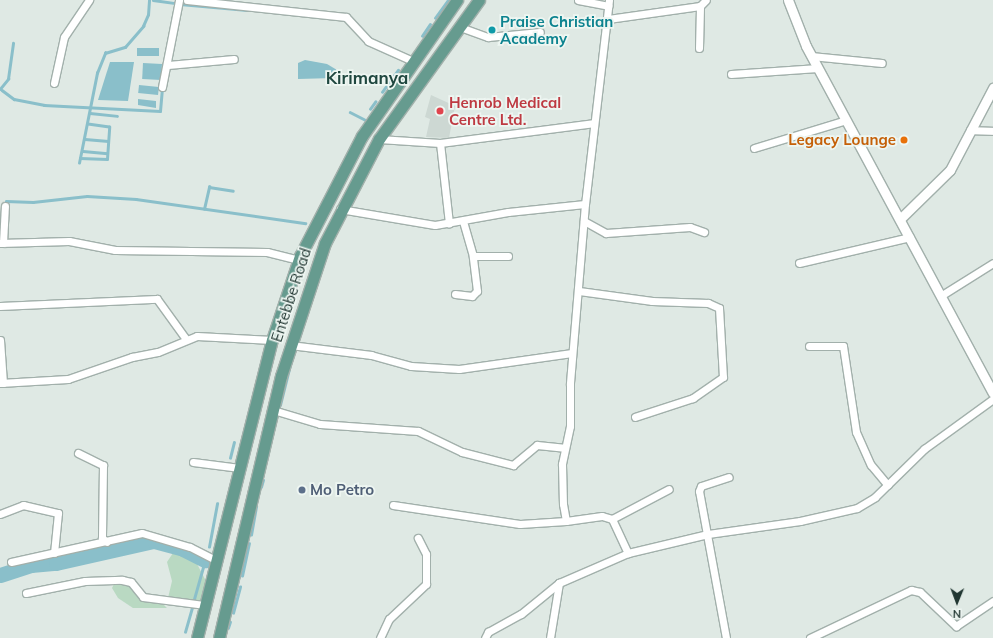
<!DOCTYPE html>
<html>
<head>
<meta charset="utf-8">
<style>
	body { margin:0 }
	#map { position:relative; width:993px; height:638px; overflow:hidden; background:#dfe9e4; font-family:Mulish,sans-serif }
	div>[style] { position:absolute }
	[style*='--x'] { left:calc(var(--x)*1px); top:calc(var(--y)*1px); width:calc(var(--w)*1px); rotate:calc(var(--a)*1deg) }
	.built>* { inset:0; background:#cdd8d3 }
	.green>* { inset:0; background:#b9d9c2 }
	.water>* { inset:0; background:#8abfca; transform-origin:0 0 }
	.stream>* { height:2.5px; margin:-1.25px; padding:0 1.25px; transform-origin:1.25px; border-radius:1.25px; background:#8abfca }
	.river>* { height:15px; margin:-7.5px; padding:0 7.5px; transform-origin:7.5px; border-radius:7.5px; background:#8abfca }
	.roads { filter:drop-shadow(1px 0 #a2b0ab) drop-shadow(-1px 0 #a2b0ab) drop-shadow(0 1px #a2b0ab) drop-shadow(0 -1px #a2b0ab) }
	.minor>* { height:7px; margin:-3.5px; padding:0 3.5px; transform-origin:3.5px; border-radius:3.5px; background:#fff }
	.tertiary>* { height:9px; margin:-4.5px; padding:0 4.5px; transform-origin:4.5px; border-radius:4.5px; background:#fff }
	.primary>* { height:11px; margin:-5.5px; padding:0 5.5px; transform-origin:5.5px; border-radius:5.5px; background:#669b8f }
	.dots>* { width:11px; height:11px; translate:-50% -50%; box-sizing:border-box; border:2px solid #eef6f2; border-radius:50% }
	span { translate:-50% -50%; white-space:nowrap; text-align:center; line-height:1.15; -webkit-text-stroke:3.5px #eef6f2; paint-order:stroke }
	.culture-label { font-size:15px; color:#0d838f; font-weight:700 }
	.left { translate:0 -50%; text-align:left }
	.health-label { font-size:15px; color:#be3a42; font-weight:700 }
	.food-label { font-size:15px; color:#c56008; font-weight:700 }
	.right { translate:-100% -50%; text-align:right }
	.street-label { font-size:15px; color:#213732 }
	.service-label { font-size:15px; color:#4e5e75; font-weight:700 }
	.quarter-label { font-size:17px; color:#1f473f; font-weight:700 }
	.north { position:absolute; left:937px; top:582px; width:40px; height:40px; -webkit-text-stroke:3px #eef6f2; paint-order:stroke; rotate:181deg; font-size:11px; font-weight:700; line-height:16px; text-align:center; color:#213732 }
	.north::after { content:''; display:block; margin:auto; width:14px; height:18px; background:#213732; clip-path:polygon(50% 0,100% 100%,50% 72%,0 100%) }
</style>
</head>
<body>
<div id="map">
	<div class="built">
		<div style="clip-path:polygon(431px 95px,455px 106px,449px 138px,426px 137px,430px 119px,425px 117px)"></div>
	</div>
	<div class="green">
		<div style="clip-path:polygon(175px 550px,184px 551px,195px 560px,207px 583px,200px 607px,168px 598px,172px 581px,167px 562px)"></div>
		<div style="clip-path:polygon(115px 582px,131px 585px,140px 598px,162px 603px,167px 608px,133px 608px,118px 598px,112px 588px)"></div>
	</div>
	<div class="water">
		<div style="left:137px;top:48px;width:22px;height:8px"></div>
		<div style="clip-path:polygon(305px 60px,327px 64px,337px 70px,334px 78px,298px 79px,298px 63px)"></div>
		<div style="clip-path:polygon(110px 62px,134px 62px,128px 101px,98px 100px)"></div>
		<div style="left:143px;top:63px;width:19px;height:16px;rotate:3deg"></div>
		<div style="left:139px;top:85px;width:20px;height:8px;rotate:6deg"></div>
		<div style="clip-path:polygon(138px 99px,156px 101px,156px 108px,138px 105px)"></div>
	</div>
	<div class="stream">
		<div style="--x:153;--y:0;--w:22;--a:8"></div>
		<div style="--x:180;--y:4;--w:67;--a:5.1"></div>
		<div style="--x:435;--y:18;--w:22;--a:-54"></div>
		<div style="--x:422;--y:36;--w:14;--a:-56"></div>
		<div style="--x:0;--y:89;--w:13;--a:-51"></div>
		<div style="--x:8;--y:79;--w:36;--a:-82"></div>
		<div style="--x:2;--y:90;--w:15;--a:37"></div>
		<div style="--x:14;--y:99;--w:31;--a:11"></div>
		<div style="--x:44;--y:105;--w:116;--a:3"></div>
		<div style="--x:160;--y:111;--w:23;--a:-85"></div>
		<div style="--x:382;--y:92;--w:27;--a:-54"></div>
		<div style="--x:370;--y:109;--w:9;--a:-54"></div>
		<div style="--x:350;--y:112;--w:16;--a:27"></div>
		<div style="--x:90;--y:113;--w:27;--a:6"></div>
		<div style="--x:85;--y:139;--w:23;--a:5"></div>
		<div style="--x:83;--y:151;--w:24;--a:5"></div>
		<div style="--x:80;--y:158;--w:27;--a:2"></div>
		<div style="--x:107;--y:159;--w:32;--a:-86"></div>
		<div style="--x:109;--y:127;--w:21;--a:-172"></div>
		<div style="--x:79;--y:163;--w:92;--a:-78.7"></div>
		<div style="--x:97;--y:73;--w:22;--a:-68"></div>
		<div style="--x:105;--y:53;--w:21;--a:-17"></div>
		<div style="--x:125;--y:47;--w:28;--a:-49"></div>
		<div style="--x:143;--y:26;--w:12;--a:-66"></div>
		<div style="--x:148;--y:15;--w:15;--a:-86"></div>
		<div style="--x:6;--y:201;--w:27;--a:2"></div>
		<div style="--x:33;--y:202;--w:54;--a:-6.3"></div>
		<div style="--x:87;--y:196;--w:49;--a:3.5"></div>
		<div style="--x:136;--y:199;--w:171;--a:8.1"></div>
		<div style="--x:204;--y:209;--w:23;--a:-77"></div>
		<div style="--x:209;--y:187;--w:24;--a:9"></div>
		<div style="--x:280;--y:405;--w:45;--a:-76"></div>
		<div style="--x:230;--y:458;--w:16;--a:-76"></div>
		<div style="--x:261;--y:487;--w:7;--a:-74"></div>
		<div style="--x:251;--y:535;--w:29;--a:-80"></div>
		<div style="--x:209;--y:547;--w:44;--a:-79.5"></div>
		<div style="--x:242;--y:576;--w:33;--a:-78"></div>
		<div style="--x:194;--y:599;--w:41;--a:-74.2"></div>
		<div style="--x:233;--y:613;--w:27;--a:-75"></div>
		<div style="--x:228;--y:628;--w:6;--a:-72"></div>
		<div style="--x:185;--y:632;--w:26;--a:-74"></div>
	</div>
	<div class="river">
		<div style="--x:0;--y:575;--w:33;--a:-18"></div>
		<div style="--x:31;--y:565;--w:25;--a:-5"></div>
		<div style="--x:56;--y:563;--w:100;--a:-12.7"></div>
		<div style="--x:154;--y:541;--w:30;--a:15"></div>
		<div style="--x:183;--y:549;--w:25;--a:27"></div>
	</div>
	<div class="roads">
		<div class="minor">
			<div style="--x:187;--y:0;--w:160;--a:6.1"></div>
			<div style="--x:346;--y:17;--w:33;--a:47"></div>
			<div style="--x:368;--y:41;--w:49;--a:24"></div>
			<div style="--x:578;--y:0;--w:31;--a:11"></div>
			<div style="--x:609;--y:0;--w:205;--a:96.7"></div>
			<div style="--x:585;--y:204;--w:181;--a:94.8"></div>
			<div style="--x:570;--y:384;--w:42;--a:90"></div>
			<div style="--x:570;--y:426;--w:39;--a:102"></div>
			<div style="--x:562;--y:464;--w:40;--a:88.6"></div>
			<div style="--x:563;--y:504;--w:17;--a:80"></div>
			<div style="--x:566;--y:521;--w:36;--a:-8"></div>
			<div style="--x:602;--y:516;--w:10;--a:17"></div>
			<div style="--x:612;--y:519;--w:38;--a:65"></div>
			<div style="--x:608;--y:19;--w:93;--a:-8"></div>
			<div style="--x:700;--y:6;--w:8;--a:-45"></div>
			<div style="--x:460;--y:27;--w:30;--a:20"></div>
			<div style="--x:488;--y:37;--w:52;--a:-5.5"></div>
			<div style="--x:699;--y:48;--w:42;--a:-88.6"></div>
			<div style="--x:811;--y:56;--w:71;--a:5.6"></div>
			<div style="--x:168;--y:65;--w:66;--a:-5.2"></div>
			<div style="--x:731;--y:74;--w:87;--a:-3.9"></div>
			<div style="--x:54;--y:83;--w:47;--a:-77.7"></div>
			<div style="--x:64;--y:37;--w:45;--a:-56"></div>
			<div style="--x:162;--y:87;--w:89;--a:-78.9"></div>
			<div style="--x:970;--y:130;--w:23;--a:2"></div>
			<div style="--x:379;--y:139;--w:61;--a:3.8"></div>
			<div style="--x:440;--y:143;--w:154;--a:-7.4"></div>
			<div style="--x:440;--y:143;--w:81;--a:83.6"></div>
			<div style="--x:754;--y:148;--w:96;--a:-16.9"></div>
			<div style="--x:340;--y:209;--w:96;--a:9.6"></div>
			<div style="--x:435;--y:225;--w:74;--a:-10.1"></div>
			<div style="--x:508;--y:212;--w:77;--a:-5.9"></div>
			<div style="--x:584;--y:221;--w:25;--a:29"></div>
			<div style="--x:606;--y:233;--w:84;--a:-4.1"></div>
			<div style="--x:690;--y:227;--w:15;--a:20"></div>
			<div style="--x:0;--y:243;--w:69;--a:-1.7"></div>
			<div style="--x:69;--y:241;--w:47;--a:11.1"></div>
			<div style="--x:115;--y:250;--w:152;--a:0.8"></div>
			<div style="--x:267;--y:252;--w:33;--a:14"></div>
			<div style="--x:3;--y:243;--w:37;--a:-87"></div>
			<div style="--x:473;--y:256;--w:35;--a:0"></div>
			<div style="--x:799;--y:263;--w:114;--a:-13.2"></div>
			<div style="--x:579;--y:291;--w:74;--a:7.8"></div>
			<div style="--x:652;--y:301;--w:56;--a:2"></div>
			<div style="--x:708;--y:303;--w:12;--a:24"></div>
			<div style="--x:719;--y:308;--w:69;--a:86.7"></div>
			<div style="--x:723;--y:377;--w:37;--a:145"></div>
			<div style="--x:693;--y:398;--w:61;--a:161.9"></div>
			<div style="--x:455;--y:294;--w:17;--a:7"></div>
			<div style="--x:472;--y:296;--w:7;--a:-45"></div>
			<div style="--x:477;--y:291;--w:35;--a:-97"></div>
			<div style="--x:473;--y:256;--w:37;--a:-106"></div>
			<div style="--x:942;--y:295;--w:60;--a:-32.1"></div>
			<div style="--x:0;--y:306;--w:157;--a:-2.6"></div>
			<div style="--x:157;--y:299;--w:49;--a:54.1"></div>
			<div style="--x:0;--y:340;--w:43;--a:86"></div>
			<div style="--x:290;--y:345;--w:82;--a:7"></div>
			<div style="--x:371;--y:355;--w:41;--a:15.4"></div>
			<div style="--x:411;--y:366;--w:48;--a:3.6"></div>
			<div style="--x:459;--y:369;--w:114;--a:-8.1"></div>
			<div style="--x:809;--y:346;--w:34;--a:0"></div>
			<div style="--x:843;--y:346;--w:87;--a:81.4"></div>
			<div style="--x:856;--y:432;--w:36;--a:66"></div>
			<div style="--x:871;--y:465;--w:26;--a:50"></div>
			<div style="--x:0;--y:383;--w:68;--a:-3.4"></div>
			<div style="--x:68;--y:379;--w:68;--a:-19"></div>
			<div style="--x:132;--y:357;--w:26;--a:-11"></div>
			<div style="--x:158;--y:352;--w:42;--a:-22.3"></div>
			<div style="--x:197;--y:336;--w:75;--a:3.1"></div>
			<div style="--x:273;--y:410;--w:49;--a:16.6"></div>
			<div style="--x:320;--y:424;--w:98;--a:4.1"></div>
			<div style="--x:418;--y:431;--w:49;--a:25.5"></div>
			<div style="--x:462;--y:452;--w:53;--a:14.3"></div>
			<div style="--x:513;--y:465;--w:31;--a:-40"></div>
			<div style="--x:537;--y:445;--w:27;--a:6"></div>
			<div style="--x:78;--y:453;--w:28;--a:26"></div>
			<div style="--x:103;--y:465;--w:73;--a:90.8"></div>
			<div style="--x:102;--y:538;--w:6;--a:39"></div>
			<div style="--x:193;--y:462;--w:47;--a:7.3"></div>
			<div style="--x:393;--y:505;--w:128;--a:8.5"></div>
			<div style="--x:520;--y:524;--w:46;--a:-3.7"></div>
			<div style="--x:0;--y:514;--w:25;--a:-21"></div>
			<div style="--x:23;--y:505;--w:36;--a:13"></div>
			<div style="--x:58;--y:513;--w:40;--a:95.7"></div>
			<div style="--x:612;--y:519;--w:64;--a:-27.8"></div>
			<div style="--x:11;--y:562;--w:134;--a:-12.5"></div>
			<div style="--x:142;--y:533;--w:50;--a:16.3"></div>
			<div style="--x:190;--y:547;--w:30;--a:27"></div>
			<div style="--x:26;--y:593;--w:60;--a:-11.5"></div>
			<div style="--x:85;--y:581;--w:37;--a:-2"></div>
			<div style="--x:122;--y:580;--w:9;--a:13"></div>
			<div style="--x:131;--y:582;--w:19;--a:51"></div>
			<div style="--x:143;--y:597;--w:63;--a:7.4"></div>
			<div style="--x:380;--y:638;--w:21;--a:-65"></div>
			<div style="--x:389;--y:619;--w:51;--a:-43.4"></div>
			<div style="--x:426;--y:584;--w:30;--a:-90"></div>
			<div style="--x:426;--y:554;--w:18;--a:-117"></div>
			<div style="--x:485;--y:638;--w:7;--a:-63"></div>
			<div style="--x:488;--y:632;--w:38;--a:-29"></div>
			<div style="--x:521;--y:614;--w:49;--a:-39.2"></div>
			<div style="--x:559;--y:583;--w:75;--a:-23.5"></div>
			<div style="--x:628;--y:553;--w:82;--a:-13.4"></div>
			<div style="--x:708;--y:534;--w:93;--a:-8"></div>
			<div style="--x:800;--y:521;--w:58;--a:-12.8"></div>
			<div style="--x:857;--y:508;--w:21;--a:-31"></div>
			<div style="--x:875;--y:497;--w:69;--a:-44.4"></div>
			<div style="--x:924;--y:449;--w:85;--a:-35.9"></div>
			<div style="--x:550;--y:638;--w:56;--a:-80.7"></div>
			<div style="--x:726;--y:638;--w:149;--a:-100.4"></div>
			<div style="--x:699;--y:491;--w:5;--a:-68"></div>
			<div style="--x:701;--y:486;--w:29;--a:-18"></div>
			<div style="--x:810;--y:638;--w:112;--a:-25.4"></div>
			<div style="--x:911;--y:590;--w:9;--a:13"></div>
			<div style="--x:920;--y:592;--w:50;--a:43.4"></div>
			<div style="--x:956;--y:626;--w:45;--a:-34"></div>
		</div>
		<div class="tertiary">
			<div style="--x:788;--y:0;--w:49;--a:68.6"></div>
			<div style="--x:806;--y:46;--w:394;--a:61.7"></div>
			<div style="--x:900;--y:219;--w:70;--a:-44.4"></div>
			<div style="--x:950;--y:170;--w:93;--a:-62.3"></div>
		</div>
		<div class="primary">
			<div style="--x:197;--y:638;--w:307;--a:-75.9"></div>
			<div style="--x:272;--y:340;--w:89;--a:-71.6"></div>
			<div style="--x:300;--y:256;--w:135;--a:-62.7"></div>
			<div style="--x:362;--y:136;--w:166;--a:-55.1"></div>
			<div style="--x:219;--y:638;--w:269;--a:-76.7"></div>
			<div style="--x:281;--y:376;--w:140;--a:-71.7"></div>
			<div style="--x:325;--y:243;--w:117;--a:-62.6"></div>
			<div style="--x:379;--y:139;--w:171;--a:-54.3"></div>
		</div>
	</div>
	<div class="dots">
		<div style="left:492px;top:30px;background:#0f9aa8"></div>
		<div style="left:440px;top:111px;background:#e0444e"></div>
		<div style="left:904px;top:140px;background:#e8710a"></div>
		<div style="left:302px;top:490px;background:#5c6f8a"></div>
	</div>
	<div class="culture-label">
		<span class="left" style="left:500px;top:30px">Praise Christian<br>Academy</span>
	</div>
	<div class="health-label">
		<span class="left" style="left:449px;top:111px">Henrob Medical<br>Centre Ltd.</span>
	</div>
	<div class="food-label">
		<span class="right" style="left:896px;top:140px">Legacy Lounge</span>
	</div>
	<div class="street-label">
		<span style="left:291px;top:295px;rotate:-72deg">Entebbe Road</span>
	</div>
	<div class="service-label">
		<span class="left" style="left:310px;top:490px">Mo Petro</span>
	</div>
	<div class="quarter-label">
		<span style="left:367px;top:78px">Kirimanya</span>
	</div>
	<div class="north">N</div>
</div>
</body>
</html>
